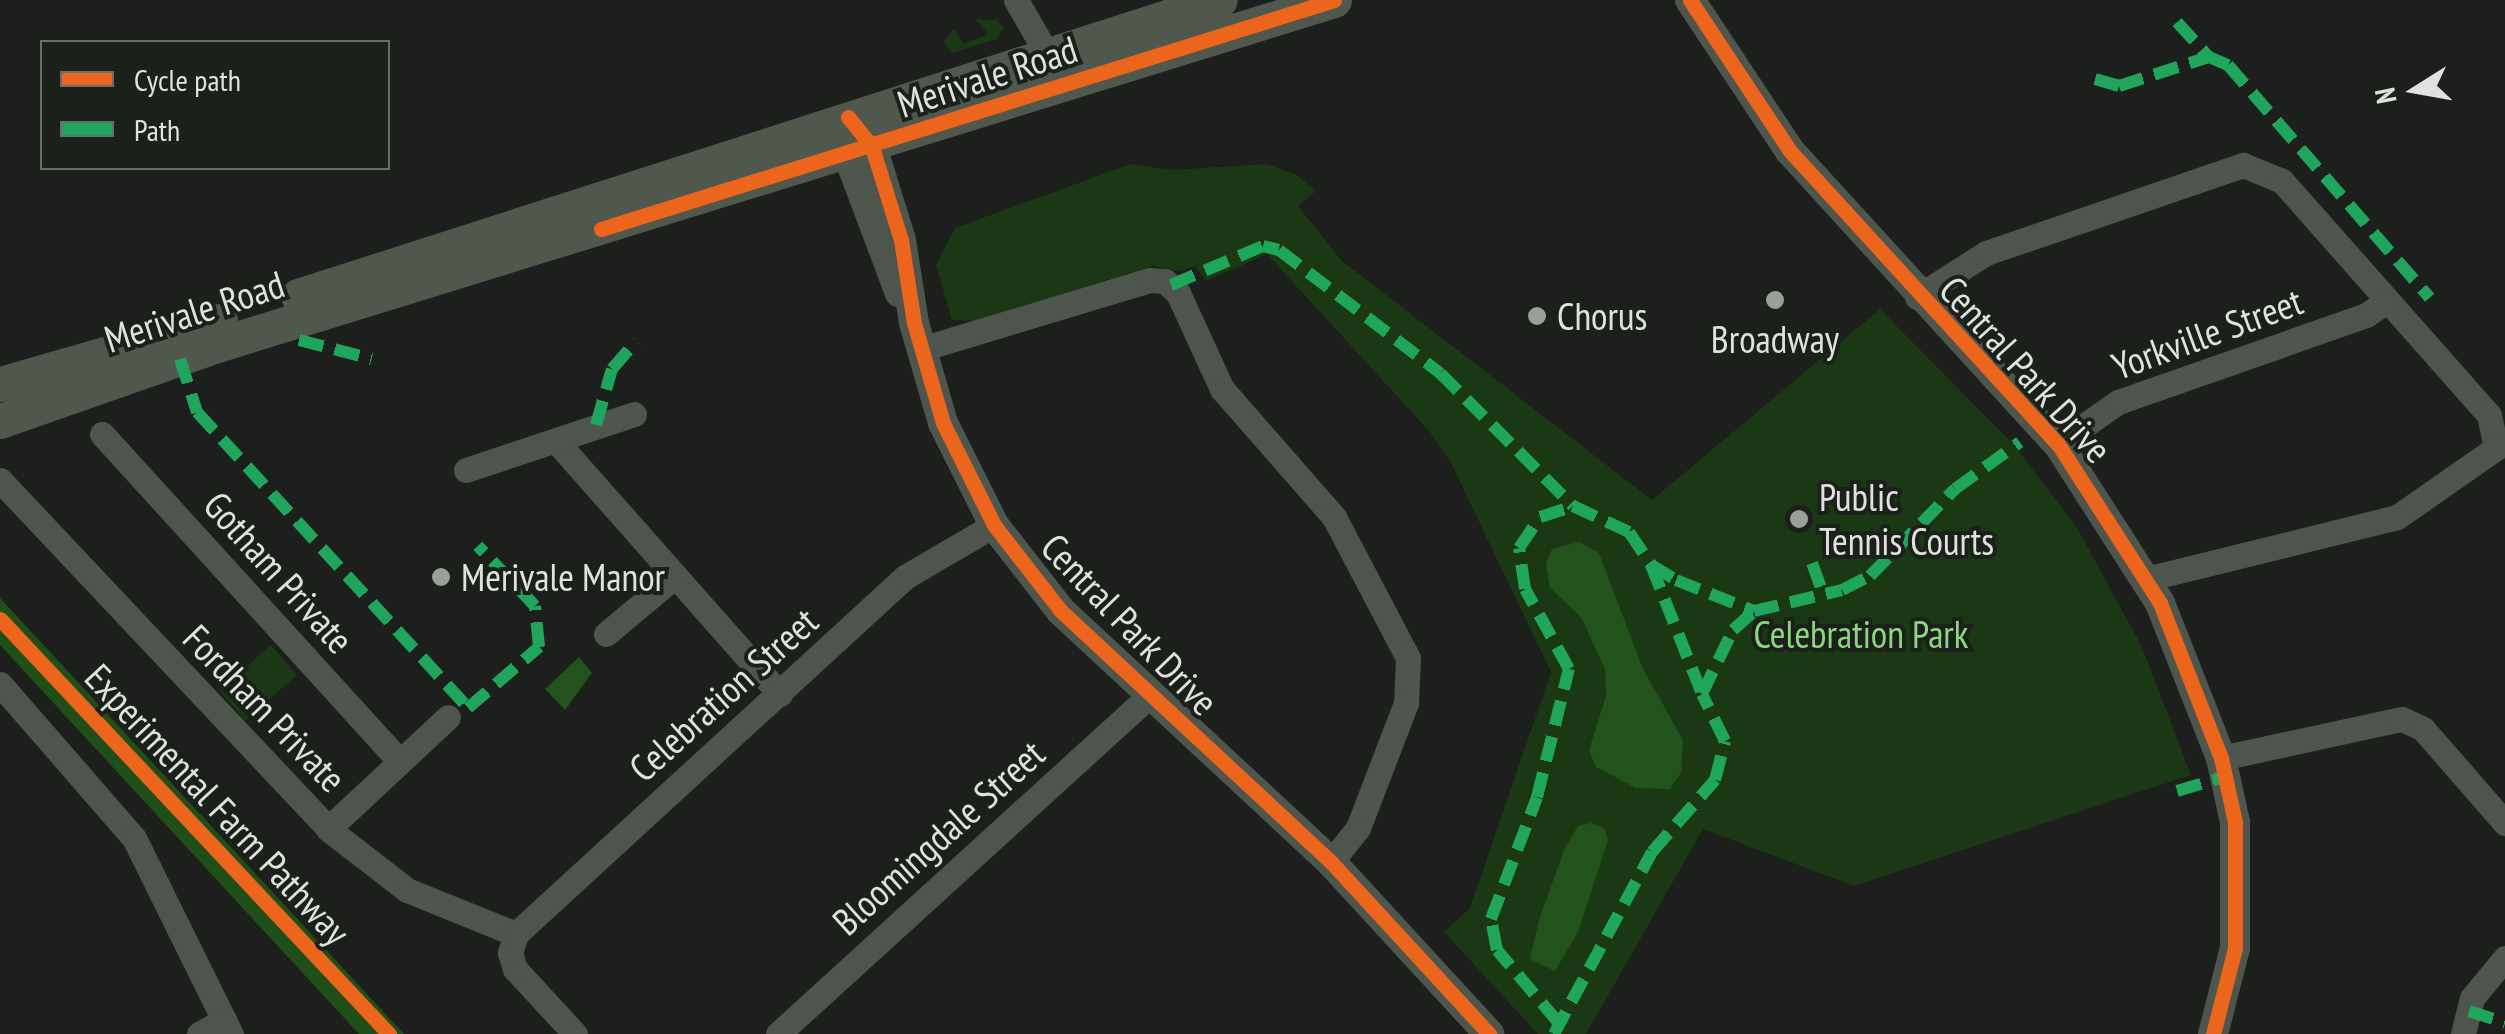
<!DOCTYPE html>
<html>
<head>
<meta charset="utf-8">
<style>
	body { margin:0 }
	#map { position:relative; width:2505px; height:1034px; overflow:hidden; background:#1c1f1b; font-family:"PT Sans Narrow",sans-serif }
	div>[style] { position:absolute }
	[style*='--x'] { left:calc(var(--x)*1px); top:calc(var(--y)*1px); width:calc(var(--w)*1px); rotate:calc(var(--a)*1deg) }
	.green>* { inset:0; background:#193813; transform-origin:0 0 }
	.forest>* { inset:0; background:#204e18 }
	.water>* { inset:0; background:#23531c }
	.minor>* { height:25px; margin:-12.5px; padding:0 12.5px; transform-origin:12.5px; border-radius:12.5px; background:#4e554d }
	.tertiary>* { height:30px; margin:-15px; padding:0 15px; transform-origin:15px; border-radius:15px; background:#4e554d }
	.secondary>* { height:35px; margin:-17.5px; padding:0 17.5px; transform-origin:17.5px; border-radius:17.5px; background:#50584e }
	.quiet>* { height:12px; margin-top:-6px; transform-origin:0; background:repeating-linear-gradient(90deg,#20a55d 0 25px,transparent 0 37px) }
	.cycleway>* { height:15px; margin:-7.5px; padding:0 7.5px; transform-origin:7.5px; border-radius:7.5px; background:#eb651d }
	.dots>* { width:28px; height:28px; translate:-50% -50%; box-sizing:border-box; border:5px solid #1b201a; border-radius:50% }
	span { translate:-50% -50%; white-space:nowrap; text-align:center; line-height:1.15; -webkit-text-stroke:8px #1b201a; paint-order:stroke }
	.street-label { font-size:38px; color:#dfe2de }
	.poi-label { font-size:38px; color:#dfe2de }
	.left { translate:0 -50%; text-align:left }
	.park-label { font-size:38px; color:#8dd681 }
	.legend { position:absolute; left:40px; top:40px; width:350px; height:130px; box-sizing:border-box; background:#1b201a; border:2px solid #696e68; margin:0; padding:12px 18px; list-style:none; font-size:30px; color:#dfe2de }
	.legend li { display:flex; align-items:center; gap:20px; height:50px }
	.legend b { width:50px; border:2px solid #696e68 }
	.north { position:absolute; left:2365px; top:40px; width:100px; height:100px; -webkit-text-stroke:8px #1b201a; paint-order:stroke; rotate:259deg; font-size:28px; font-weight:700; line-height:40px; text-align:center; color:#dfe2de }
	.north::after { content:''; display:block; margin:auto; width:35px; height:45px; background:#dfe2de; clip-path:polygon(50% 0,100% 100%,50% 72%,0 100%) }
</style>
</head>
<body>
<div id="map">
	<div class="green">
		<div style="clip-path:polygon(975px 19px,996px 20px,1004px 28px,997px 39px,952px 53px,943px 41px,954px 29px,964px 44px,988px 34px)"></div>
		<div style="clip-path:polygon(1131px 164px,1170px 170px,1266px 164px,1295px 174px,1316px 191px,1298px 206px,1342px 261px,1652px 500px,1880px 309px,2013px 444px,2076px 526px,2142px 647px,2191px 775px,1854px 886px,1703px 829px,1586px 1034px,1538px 1034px,1444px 932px,1470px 908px,1551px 672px,1451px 463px,1429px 431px,1267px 254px,1206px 281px,1195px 266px,1180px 271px,1153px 266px,974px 321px,952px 320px,936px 265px,955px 228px)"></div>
		<div style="left:271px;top:645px;width:40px;height:69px;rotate:49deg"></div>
	</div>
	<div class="forest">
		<div style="clip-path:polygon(0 598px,404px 1034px,359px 1034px,0 645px)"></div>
	</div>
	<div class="water">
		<div style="clip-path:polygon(1579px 542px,1599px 553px,1643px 669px,1683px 740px,1681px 773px,1669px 789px,1636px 788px,1596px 767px,1589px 750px,1606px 696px,1605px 669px,1581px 617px,1550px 588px,1546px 563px,1552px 549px)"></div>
		<div style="clip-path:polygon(579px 657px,592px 673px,565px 710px,545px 689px)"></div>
		<div style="clip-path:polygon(1591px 823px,1604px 828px,1608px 840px,1578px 932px,1555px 971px,1530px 959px,1539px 920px,1564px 850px,1578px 826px)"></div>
	</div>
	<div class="minor">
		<div style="--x:1016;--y:0;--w:62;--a:60.1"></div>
		<div style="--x:1917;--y:297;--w:82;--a:-32.5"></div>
		<div style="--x:1986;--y:253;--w:272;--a:-18.9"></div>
		<div style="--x:2243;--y:165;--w:42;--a:22.3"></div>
		<div style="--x:2282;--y:181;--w:312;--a:48.5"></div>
		<div style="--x:2489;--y:415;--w:34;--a:78"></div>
		<div style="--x:2496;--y:448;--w:121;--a:145.1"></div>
		<div style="--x:2397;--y:517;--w:259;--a:166.1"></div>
		<div style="--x:921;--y:349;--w:238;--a:-16.8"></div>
		<div style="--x:1149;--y:280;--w:16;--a:4"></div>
		<div style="--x:1165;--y:281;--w:18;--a:43"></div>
		<div style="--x:1178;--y:293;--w:106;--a:65.4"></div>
		<div style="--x:1222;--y:389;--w:170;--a:48.8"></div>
		<div style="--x:1334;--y:517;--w:159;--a:62.3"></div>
		<div style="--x:1408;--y:658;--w:45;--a:92.5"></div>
		<div style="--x:1406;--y:703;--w:134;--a:111"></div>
		<div style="--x:1358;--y:828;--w:43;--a:128.5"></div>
		<div style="--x:102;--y:434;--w:442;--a:47.7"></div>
		<div style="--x:556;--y:441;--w:338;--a:48.5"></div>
		<div style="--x:2058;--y:444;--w:73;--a:-35"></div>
		<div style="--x:2118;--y:402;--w:263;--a:-19.3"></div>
		<div style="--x:2366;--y:315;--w:25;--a:-34"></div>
		<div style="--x:466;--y:470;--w:177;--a:-18.4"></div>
		<div style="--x:0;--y:480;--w:484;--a:46.7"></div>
		<div style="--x:332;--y:832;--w:95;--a:37.7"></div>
		<div style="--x:407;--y:890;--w:118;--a:22"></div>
		<div style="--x:606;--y:634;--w:89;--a:-40"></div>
		<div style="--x:0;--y:684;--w:204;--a:49"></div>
		<div style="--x:134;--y:838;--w:219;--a:63.7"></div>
		<div style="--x:2221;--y:758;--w:185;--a:-12.2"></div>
		<div style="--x:2402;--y:719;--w:23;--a:25"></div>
		<div style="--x:2423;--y:729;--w:125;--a:48.9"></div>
		<div style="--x:328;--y:829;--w:164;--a:-43"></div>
		<div style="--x:199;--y:1034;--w:29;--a:-29"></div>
		<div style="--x:575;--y:1034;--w:88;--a:-132.7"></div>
		<div style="--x:515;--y:969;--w:17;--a:-107"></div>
		<div style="--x:510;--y:953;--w:20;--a:-72"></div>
		<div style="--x:516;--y:934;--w:528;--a:-42.54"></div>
		<div style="--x:905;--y:577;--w:103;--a:-30.3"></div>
		<div style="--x:778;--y:1034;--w:502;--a:-42.34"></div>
		<div style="--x:2463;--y:1034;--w:37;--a:-76"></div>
		<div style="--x:2472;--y:998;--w:52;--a:-50.5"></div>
	</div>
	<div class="tertiary">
		<div style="--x:1690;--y:0;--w:181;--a:56.5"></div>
		<div style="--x:1790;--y:151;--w:397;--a:47.6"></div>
		<div style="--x:2058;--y:444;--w:189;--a:57.3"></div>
		<div style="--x:2160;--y:603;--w:167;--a:68.5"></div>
		<div style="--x:2221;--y:758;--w:66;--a:77.7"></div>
		<div style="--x:2235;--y:822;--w:126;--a:90"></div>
		<div style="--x:2235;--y:948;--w:89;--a:104.3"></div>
		<div style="--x:856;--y:126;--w:26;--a:53"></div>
		<div style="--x:872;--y:147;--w:97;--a:72.7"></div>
		<div style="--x:901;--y:240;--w:84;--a:81.1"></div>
		<div style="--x:914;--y:323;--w:104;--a:73.8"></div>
		<div style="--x:943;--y:423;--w:114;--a:63.4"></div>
		<div style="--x:994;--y:525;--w:109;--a:52.1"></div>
		<div style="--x:1061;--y:611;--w:369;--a:42.9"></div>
		<div style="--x:1331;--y:862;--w:234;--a:47.4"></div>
		<div style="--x:848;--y:129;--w:26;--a:90"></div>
		<div style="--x:848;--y:155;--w:147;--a:69.4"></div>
	</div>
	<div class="secondary">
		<div style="--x:298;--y:296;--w:968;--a:-17.8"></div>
		<div style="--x:0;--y:384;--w:229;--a:-16"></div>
		<div style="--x:0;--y:421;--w:230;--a:-19.3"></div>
		<div style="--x:217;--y:345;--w:1169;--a:-17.16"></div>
	</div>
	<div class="quiet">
		<div style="--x:2177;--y:22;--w:47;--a:47.6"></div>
		<div style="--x:2095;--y:79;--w:25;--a:16"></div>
		<div style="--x:2119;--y:86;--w:95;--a:-17.9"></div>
		<div style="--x:2209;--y:57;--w:21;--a:23"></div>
		<div style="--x:2228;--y:65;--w:308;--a:49.1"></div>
		<div style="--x:1171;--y:285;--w:100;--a:-23"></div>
		<div style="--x:1263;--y:246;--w:16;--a:14"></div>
		<div style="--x:1279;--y:250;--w:203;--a:37.4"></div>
		<div style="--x:1440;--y:373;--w:188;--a:45"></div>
		<div style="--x:1573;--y:506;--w:62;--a:24.9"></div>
		<div style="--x:1629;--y:532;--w:40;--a:56"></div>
		<div style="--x:1651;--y:565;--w:29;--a:31"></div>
		<div style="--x:1676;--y:580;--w:84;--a:21.7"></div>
		<div style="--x:299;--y:340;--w:75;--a:14.6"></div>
		<div style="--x:180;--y:359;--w:56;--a:72.2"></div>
		<div style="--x:197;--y:412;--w:401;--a:47.5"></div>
		<div style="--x:468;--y:708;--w:94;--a:-40.7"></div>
		<div style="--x:539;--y:647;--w:41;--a:-95.6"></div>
		<div style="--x:535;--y:606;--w:83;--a:-133.5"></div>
		<div style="--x:596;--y:425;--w:58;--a:-74.1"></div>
		<div style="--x:612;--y:369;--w:37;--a:-49"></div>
		<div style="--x:1812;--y:563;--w:33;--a:70"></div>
		<div style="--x:1651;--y:565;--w:139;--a:68.4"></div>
		<div style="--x:2177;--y:791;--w:52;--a:-16.7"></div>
		<div style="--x:2469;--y:1011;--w:38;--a:18"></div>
		<div style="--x:1558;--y:1022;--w:94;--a:-130.3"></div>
		<div style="--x:1497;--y:950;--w:32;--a:-101"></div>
		<div style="--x:1491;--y:919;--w:130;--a:-69.3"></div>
		<div style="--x:1537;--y:797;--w:132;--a:-76"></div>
		<div style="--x:1569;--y:669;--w:91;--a:-118.8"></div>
		<div style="--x:1525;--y:589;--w:41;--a:-98.3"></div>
		<div style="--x:1519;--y:548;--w:37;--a:-56"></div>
		<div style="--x:1540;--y:517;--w:35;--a:-18"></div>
		<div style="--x:1554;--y:1034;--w:207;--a:-61.7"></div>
		<div style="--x:1652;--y:852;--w:96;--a:-48.8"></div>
		<div style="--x:1715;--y:780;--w:40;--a:-75.6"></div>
		<div style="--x:1725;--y:741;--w:52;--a:-116.1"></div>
		<div style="--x:1702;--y:694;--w:71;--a:-64.2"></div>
		<div style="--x:1733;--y:630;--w:28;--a:-42"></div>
		<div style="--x:1754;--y:611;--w:90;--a:-13.4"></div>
		<div style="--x:1842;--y:590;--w:31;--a:-27"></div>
		<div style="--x:1870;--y:576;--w:122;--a:-45.7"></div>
		<div style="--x:1955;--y:489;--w:80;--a:-35.9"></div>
	</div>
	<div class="cycleway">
		<div style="--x:1690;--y:0;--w:181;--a:56.5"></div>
		<div style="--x:1790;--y:151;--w:397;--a:47.6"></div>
		<div style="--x:2058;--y:444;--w:189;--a:57.3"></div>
		<div style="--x:2160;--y:603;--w:167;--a:68.5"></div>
		<div style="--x:2221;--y:758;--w:66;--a:77.7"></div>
		<div style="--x:2235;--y:822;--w:126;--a:90"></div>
		<div style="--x:2235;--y:948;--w:89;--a:104.3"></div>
		<div style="--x:848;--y:117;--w:38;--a:51"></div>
		<div style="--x:872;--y:147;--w:97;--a:72.7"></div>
		<div style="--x:901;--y:240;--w:84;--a:81.1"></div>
		<div style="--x:914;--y:323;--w:104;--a:73.8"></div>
		<div style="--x:943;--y:423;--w:114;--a:63.4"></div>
		<div style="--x:994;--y:525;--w:109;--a:52.1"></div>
		<div style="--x:1061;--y:611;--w:369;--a:42.9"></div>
		<div style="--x:1331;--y:862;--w:234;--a:47.4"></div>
		<div style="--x:601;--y:229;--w:768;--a:-17.35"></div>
		<div style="--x:0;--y:619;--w:569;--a:46.85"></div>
	</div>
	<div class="dots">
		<div style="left:1775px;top:300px;background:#9b9e9a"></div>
		<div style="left:1537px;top:316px;background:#9b9e9a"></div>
		<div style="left:1799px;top:519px;background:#9b9e9a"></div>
		<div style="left:441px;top:577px;background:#9b9e9a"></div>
	</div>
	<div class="street-label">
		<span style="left:987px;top:76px;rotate:-18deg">Merivale Road</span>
		<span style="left:194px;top:311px;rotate:-18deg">Merivale Road</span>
		<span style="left:2207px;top:333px;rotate:-20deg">Yorkville Street</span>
		<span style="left:2026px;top:369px;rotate:48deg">Central Park Drive</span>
		<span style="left:279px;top:572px;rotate:48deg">Gotham Private</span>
		<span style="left:1130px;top:624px;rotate:46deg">Central Park Drive</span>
		<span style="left:723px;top:694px;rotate:-42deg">Celebration Street</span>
		<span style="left:265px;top:708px;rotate:46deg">Fordham Private</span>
		<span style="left:218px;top:804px;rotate:47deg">Experimental Farm Pathway</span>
		<span style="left:938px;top:837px;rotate:-42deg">Bloomingdale Street</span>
	</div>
	<div class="poi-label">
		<span class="left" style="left:1557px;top:316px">Chorus</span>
		<span style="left:1775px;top:339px">Broadway</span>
		<span class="left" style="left:1819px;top:519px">Public<br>Tennis Courts</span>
		<span class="left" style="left:461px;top:577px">Merivale Manor</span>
	</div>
	<div class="park-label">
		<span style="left:1861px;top:634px">Celebration Park</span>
	</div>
	<ul class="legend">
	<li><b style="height:12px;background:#eb651d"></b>Cycle path</li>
	<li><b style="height:12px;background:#20a55d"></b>Path</li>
	</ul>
	<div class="north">N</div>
</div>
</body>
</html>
